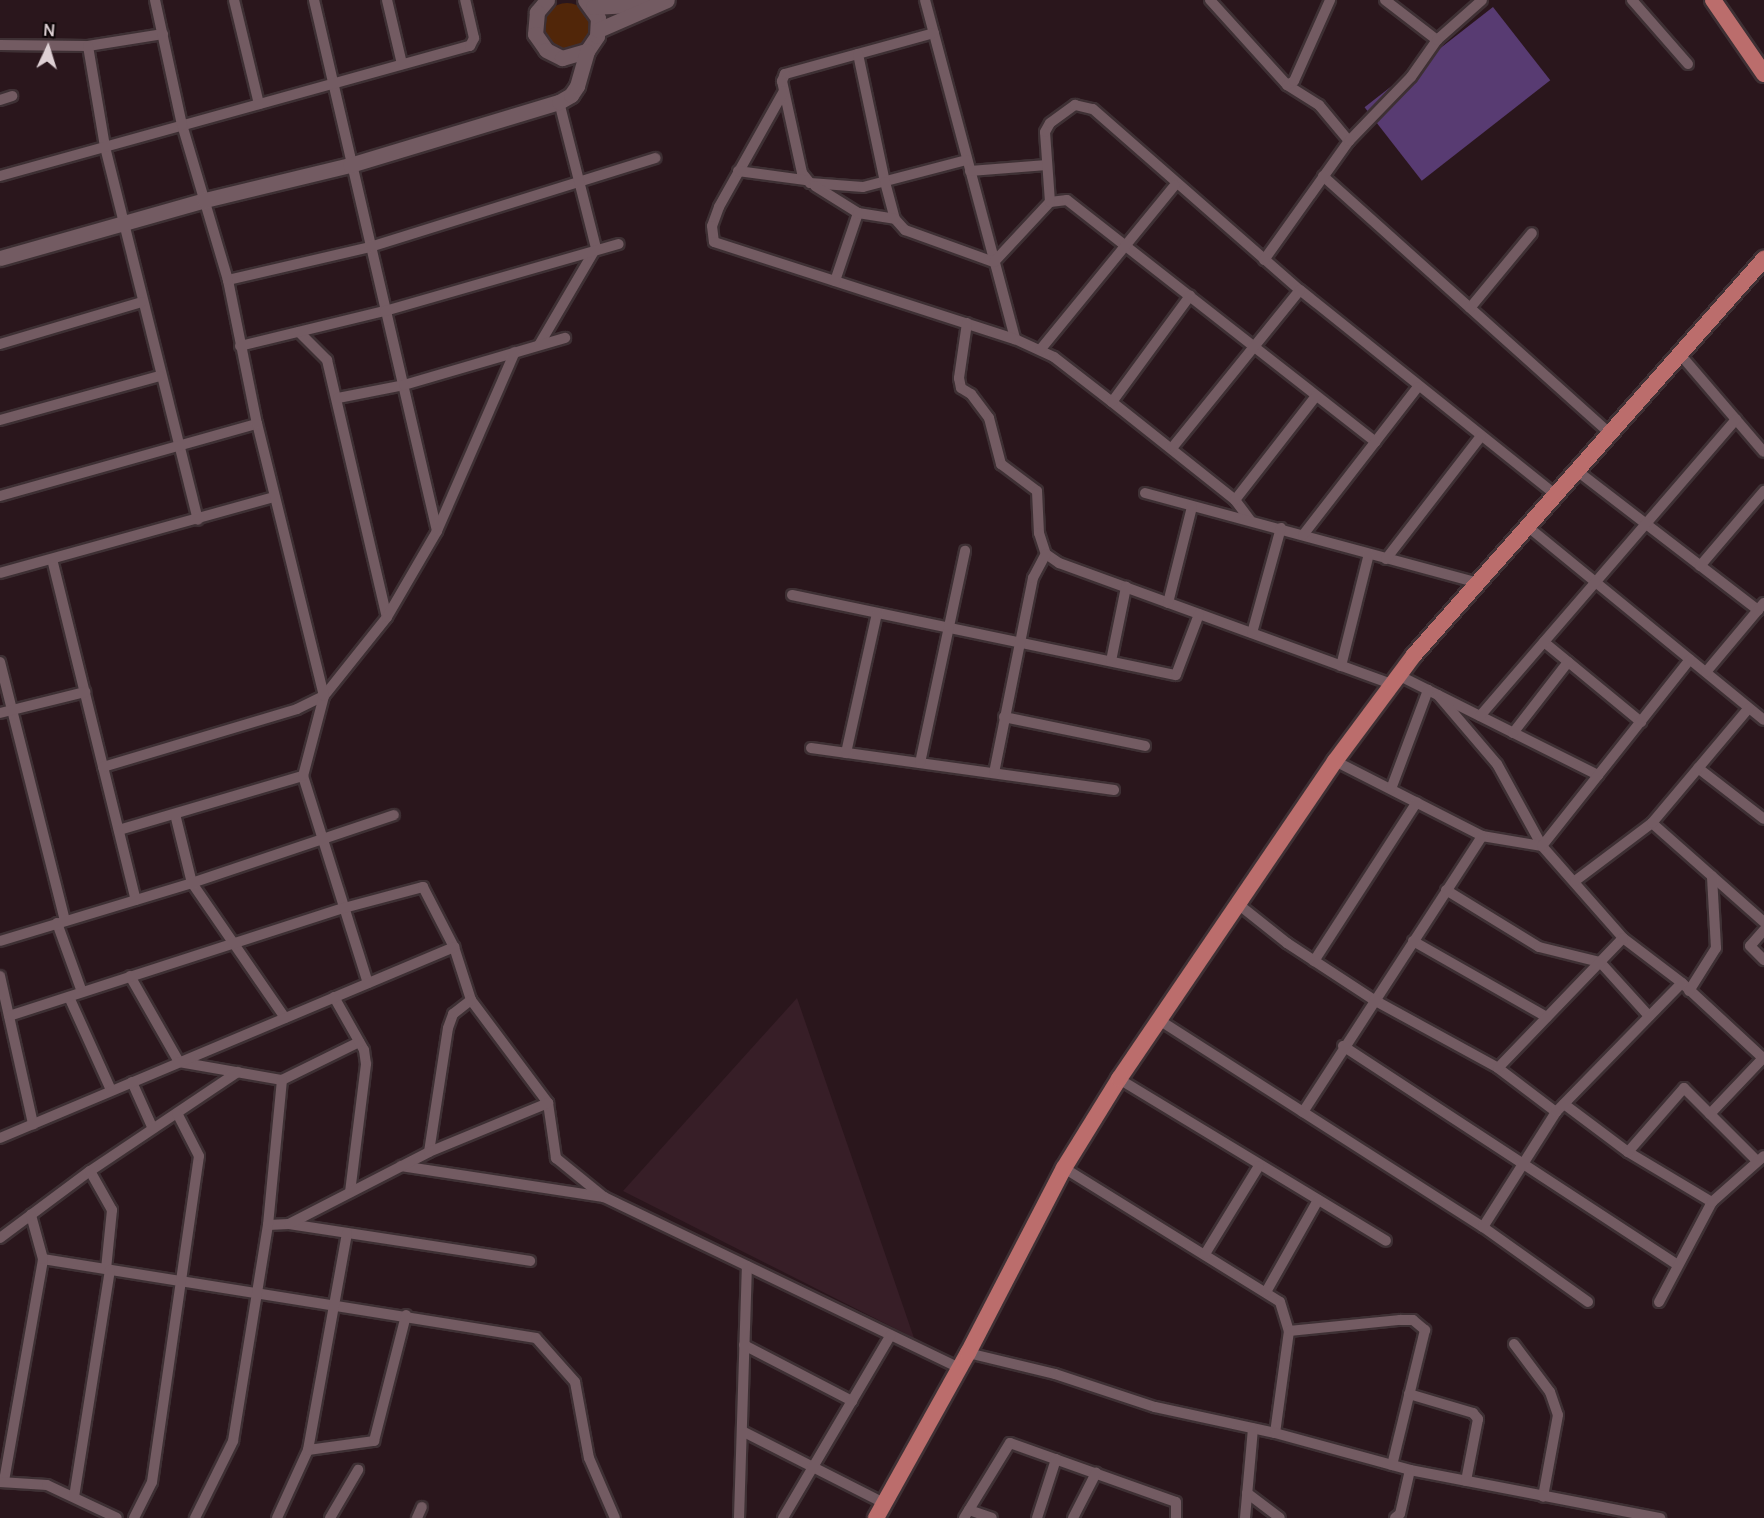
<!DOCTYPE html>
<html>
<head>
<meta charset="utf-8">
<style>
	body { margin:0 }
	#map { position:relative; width:1764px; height:1518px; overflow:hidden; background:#2a161c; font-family:Manrope,sans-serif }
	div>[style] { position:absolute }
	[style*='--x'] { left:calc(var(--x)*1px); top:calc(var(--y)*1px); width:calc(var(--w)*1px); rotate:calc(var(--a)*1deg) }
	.built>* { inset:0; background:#371e27 }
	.green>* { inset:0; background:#512609 }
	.round { border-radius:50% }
	.water>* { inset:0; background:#583b72; transform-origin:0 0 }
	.roads { filter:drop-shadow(2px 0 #3e3034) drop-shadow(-2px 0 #3e3034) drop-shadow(0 2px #3e3034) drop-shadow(0 -2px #3e3034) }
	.street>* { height:10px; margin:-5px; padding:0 5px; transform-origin:5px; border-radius:5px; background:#735b62 }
	.secondary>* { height:15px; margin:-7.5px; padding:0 7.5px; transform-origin:7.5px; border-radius:7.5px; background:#735b62 }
	.primary>* { height:16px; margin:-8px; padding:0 8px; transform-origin:8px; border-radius:8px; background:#bb6d6c }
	span { translate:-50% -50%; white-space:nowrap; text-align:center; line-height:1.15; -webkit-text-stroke:4.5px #0d0507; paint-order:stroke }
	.north { position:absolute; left:18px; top:18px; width:60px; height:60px; -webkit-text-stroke:4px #0d0507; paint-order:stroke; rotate:4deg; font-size:16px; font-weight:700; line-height:24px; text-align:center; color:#ded0d4 }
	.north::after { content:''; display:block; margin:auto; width:21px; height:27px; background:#ded0d4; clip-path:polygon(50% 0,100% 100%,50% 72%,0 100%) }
</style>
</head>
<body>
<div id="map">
	<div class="built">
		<div style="clip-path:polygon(797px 998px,914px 1338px,623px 1191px)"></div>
	</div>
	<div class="green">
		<div class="round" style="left:542px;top:3px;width:50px;height:50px"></div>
	</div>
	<div class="water">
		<div style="left:1493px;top:7px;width:93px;height:163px;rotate:52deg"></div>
	</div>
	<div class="roads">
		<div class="street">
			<div style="--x:234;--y:0;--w:107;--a:76.5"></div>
			<div style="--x:314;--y:0;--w:545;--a:76.96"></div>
			<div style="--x:387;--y:0;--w:66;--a:76.8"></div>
			<div style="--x:925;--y:0;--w:351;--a:75.1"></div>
			<div style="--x:1015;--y:339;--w:43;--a:24.8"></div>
			<div style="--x:1054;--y:357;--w:73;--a:37.8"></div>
			<div style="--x:1112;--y:402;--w:157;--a:38.5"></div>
			<div style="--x:1235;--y:500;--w:25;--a:53"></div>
			<div style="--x:1210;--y:0;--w:115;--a:47.8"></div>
			<div style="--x:1287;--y:85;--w:38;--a:32"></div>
			<div style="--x:1319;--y:105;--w:47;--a:50.2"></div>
			<div style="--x:1385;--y:0;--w:66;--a:37.6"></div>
			<div style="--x:1632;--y:0;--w:85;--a:48.8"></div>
			<div style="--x:934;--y:33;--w:155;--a:164.6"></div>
			<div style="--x:785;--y:74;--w:8;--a:113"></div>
			<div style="--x:782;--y:81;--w:94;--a:77.7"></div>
			<div style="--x:802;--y:173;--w:13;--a:51"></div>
			<div style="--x:810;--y:183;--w:53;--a:4.3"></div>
			<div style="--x:863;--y:187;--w:107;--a:-14.6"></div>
			<div style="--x:0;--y:45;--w:88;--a:0.7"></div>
			<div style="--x:88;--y:46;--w:76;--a:-9.1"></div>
			<div style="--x:88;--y:46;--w:102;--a:80.4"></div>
			<div style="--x:105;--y:147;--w:384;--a:76"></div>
			<div style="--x:858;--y:54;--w:131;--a:78.1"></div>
			<div style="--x:885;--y:182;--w:38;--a:75"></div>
			<div style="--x:895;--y:219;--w:15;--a:48"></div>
			<div style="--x:905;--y:230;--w:95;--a:19.8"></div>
			<div style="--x:994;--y:262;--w:82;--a:-47"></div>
			<div style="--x:1050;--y:202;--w:17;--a:-7"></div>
			<div style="--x:1067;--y:200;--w:392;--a:38.1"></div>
			<div style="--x:1287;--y:85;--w:8;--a:-30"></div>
			<div style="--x:1294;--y:81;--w:89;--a:-66"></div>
			<div style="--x:784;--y:91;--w:133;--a:119.3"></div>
			<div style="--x:719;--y:207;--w:20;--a:110"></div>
			<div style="--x:712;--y:226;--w:16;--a:83"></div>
			<div style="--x:714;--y:242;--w:316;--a:17.9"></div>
			<div style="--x:0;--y:100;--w:13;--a:-18"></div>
			<div style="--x:738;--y:171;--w:68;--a:7.7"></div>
			<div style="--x:970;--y:171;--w:77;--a:-4.5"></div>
			<div style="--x:0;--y:176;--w:488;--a:-15.5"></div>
			<div style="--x:470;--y:46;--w:9;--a:-63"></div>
			<div style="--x:474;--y:38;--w:39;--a:-103"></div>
			<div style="--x:1323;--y:176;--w:385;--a:41.9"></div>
			<div style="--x:815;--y:186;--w:51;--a:32.1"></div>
			<div style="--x:1050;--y:202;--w:70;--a:-94.1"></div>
			<div style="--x:1045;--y:132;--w:10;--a:-61"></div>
			<div style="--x:1050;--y:123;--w:31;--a:-36"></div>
			<div style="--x:1075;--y:105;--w:18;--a:13"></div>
			<div style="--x:1093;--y:109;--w:275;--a:41.2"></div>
			<div style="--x:1300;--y:290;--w:327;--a:38.7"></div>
			<div style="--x:1264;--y:260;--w:146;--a:-54.5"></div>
			<div style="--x:1349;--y:141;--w:89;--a:-45.9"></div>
			<div style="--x:1411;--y:77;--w:45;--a:-54.9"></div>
			<div style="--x:1437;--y:40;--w:60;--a:-41.6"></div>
			<div style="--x:228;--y:280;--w:146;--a:-13.1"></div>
			<div style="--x:370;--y:247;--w:299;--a:-17.3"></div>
			<div style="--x:835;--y:281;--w:72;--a:-71.3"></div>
			<div style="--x:858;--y:213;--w:37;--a:9"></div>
			<div style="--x:1470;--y:308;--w:97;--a:-50.4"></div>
			<div style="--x:967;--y:323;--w:56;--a:98.3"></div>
			<div style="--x:959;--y:378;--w:10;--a:79"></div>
			<div style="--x:961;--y:388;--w:12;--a:31"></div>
			<div style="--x:971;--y:394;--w:30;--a:53"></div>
			<div style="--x:989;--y:418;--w:48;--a:75.4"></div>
			<div style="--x:1001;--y:464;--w:45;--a:36.9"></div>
			<div style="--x:1037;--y:491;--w:42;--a:87.3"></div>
			<div style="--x:1039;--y:533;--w:22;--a:72"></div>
			<div style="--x:1046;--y:554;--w:16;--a:35"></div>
			<div style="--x:1059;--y:563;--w:353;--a:20"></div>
			<div style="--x:299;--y:332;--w:40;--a:45"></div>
			<div style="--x:327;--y:360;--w:264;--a:76.9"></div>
			<div style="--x:0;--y:344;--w:148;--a:-16.5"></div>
			<div style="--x:539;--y:345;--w:113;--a:-59.6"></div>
			<div style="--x:596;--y:248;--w:151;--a:-104.2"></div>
			<div style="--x:240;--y:346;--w:149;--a:-13.6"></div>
			<div style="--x:385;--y:311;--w:243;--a:-16"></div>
			<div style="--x:1040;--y:350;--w:213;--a:-50.7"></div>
			<div style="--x:1679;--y:353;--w:130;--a:49.4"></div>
			<div style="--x:338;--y:398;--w:67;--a:-11.1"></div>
			<div style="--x:404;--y:385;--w:168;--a:-16.3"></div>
			<div style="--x:1112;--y:402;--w:132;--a:-53.7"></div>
			<div style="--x:0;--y:420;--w:166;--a:-15.4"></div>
			<div style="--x:1172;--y:448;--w:203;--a:-51"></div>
			<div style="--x:1576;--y:470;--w:230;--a:37.6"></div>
			<div style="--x:1145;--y:493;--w:345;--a:15.1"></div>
			<div style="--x:0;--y:496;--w:267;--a:-15.7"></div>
			<div style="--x:1235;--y:500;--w:132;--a:-52.1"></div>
			<div style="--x:1527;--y:526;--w:306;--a:39.3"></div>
			<div style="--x:1303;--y:535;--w:187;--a:-52.2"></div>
			<div style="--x:52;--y:559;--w:351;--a:76.2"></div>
			<div style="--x:1386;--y:559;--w:155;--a:-52.3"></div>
			<div style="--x:1700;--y:566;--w:99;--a:-49.5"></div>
			<div style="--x:0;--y:573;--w:284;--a:-15.5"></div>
			<div style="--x:792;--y:595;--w:392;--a:11.8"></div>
			<div style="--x:1176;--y:675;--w:65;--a:-69.3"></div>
			<div style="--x:1168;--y:603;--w:99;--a:-76"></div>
			<div style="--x:1252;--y:633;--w:109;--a:-74.6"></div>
			<div style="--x:1544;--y:642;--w:126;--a:39.5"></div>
			<div style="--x:1111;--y:661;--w:76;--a:-78.5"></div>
			<div style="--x:0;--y:662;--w:267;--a:75.9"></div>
			<div style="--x:1341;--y:666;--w:115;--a:-76"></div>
			<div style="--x:1706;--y:672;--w:90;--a:-50"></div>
			<div style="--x:1398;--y:675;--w:224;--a:26.6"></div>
			<div style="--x:1438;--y:695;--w:91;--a:49.5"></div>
			<div style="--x:1497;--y:764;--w:94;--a:61.2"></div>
			<div style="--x:1542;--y:846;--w:123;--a:48.6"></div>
			<div style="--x:1623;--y:938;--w:74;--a:37.3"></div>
			<div style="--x:1682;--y:983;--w:110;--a:42.8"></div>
			<div style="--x:0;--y:713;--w:88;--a:-13.9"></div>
			<div style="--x:1480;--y:716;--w:392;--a:-49.2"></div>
			<div style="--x:1004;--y:717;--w:144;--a:11.6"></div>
			<div style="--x:1513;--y:733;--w:90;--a:-52.2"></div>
			<div style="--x:811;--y:748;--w:306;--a:7.9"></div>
			<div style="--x:846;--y:753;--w:143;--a:-77.5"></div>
			<div style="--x:1335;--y:761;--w:165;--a:27"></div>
			<div style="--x:1482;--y:836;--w:61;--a:9.5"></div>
			<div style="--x:920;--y:763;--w:217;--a:-78"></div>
			<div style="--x:103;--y:767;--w:202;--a:-16.6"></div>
			<div style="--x:297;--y:709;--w:30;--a:-26"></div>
			<div style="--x:324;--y:696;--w:101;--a:-51.4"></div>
			<div style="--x:387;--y:617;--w:99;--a:-59.8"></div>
			<div style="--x:437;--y:531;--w:195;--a:-66.5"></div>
			<div style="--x:1698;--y:768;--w:83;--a:37.7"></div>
			<div style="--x:994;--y:773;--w:199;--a:-78.7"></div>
			<div style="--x:1033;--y:578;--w:27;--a:-62"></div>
			<div style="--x:303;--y:776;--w:217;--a:72.6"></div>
			<div style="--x:1391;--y:789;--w:106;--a:-69.5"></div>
			<div style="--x:175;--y:814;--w:71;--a:76.2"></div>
			<div style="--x:192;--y:883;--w:164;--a:55.4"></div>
			<div style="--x:1652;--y:823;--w:149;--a:41.5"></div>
			<div style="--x:119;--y:830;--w:192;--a:-16.4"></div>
			<div style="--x:303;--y:776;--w:83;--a:-75.3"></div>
			<div style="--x:324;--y:696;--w:280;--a:-103.8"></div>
			<div style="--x:257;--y:424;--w:147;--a:-101.4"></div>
			<div style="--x:228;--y:280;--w:162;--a:-106.5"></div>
			<div style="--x:182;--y:125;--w:128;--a:-102.2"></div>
			<div style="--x:1542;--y:846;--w:238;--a:-51.6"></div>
			<div style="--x:1575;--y:881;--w:96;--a:-37"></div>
			<div style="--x:1652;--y:823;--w:150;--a:-49.9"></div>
			<div style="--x:1446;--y:890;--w:109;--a:31.5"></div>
			<div style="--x:1539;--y:947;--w:63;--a:13.8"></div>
			<div style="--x:1600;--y:962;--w:73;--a:47.8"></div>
			<div style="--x:1238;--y:904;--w:63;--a:38.5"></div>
			<div style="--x:1287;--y:943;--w:104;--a:33.2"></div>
			<div style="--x:1374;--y:1000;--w:141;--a:28.7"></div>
			<div style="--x:1498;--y:1068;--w:73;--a:37.2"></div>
			<div style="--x:57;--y:923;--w:73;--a:70.1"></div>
			<div style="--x:1764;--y:930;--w:21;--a:131"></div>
			<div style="--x:1750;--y:946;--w:20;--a:45"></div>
			<div style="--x:0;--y:941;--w:201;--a:-16.8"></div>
			<div style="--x:192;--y:883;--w:213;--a:-18.6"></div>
			<div style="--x:1413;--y:941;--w:154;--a:29.6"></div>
			<div style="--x:1314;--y:961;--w:189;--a:-57.1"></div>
			<div style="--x:0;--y:976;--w:152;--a:77.4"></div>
			<div style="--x:130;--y:976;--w:99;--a:60.3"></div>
			<div style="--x:179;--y:1062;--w:105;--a:9.9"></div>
			<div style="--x:282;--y:1080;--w:86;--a:-26.3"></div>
			<div style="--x:1689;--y:991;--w:51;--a:-57.9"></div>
			<div style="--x:1716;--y:948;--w:72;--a:-93.2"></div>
			<div style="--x:69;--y:997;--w:102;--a:65.7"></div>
			<div style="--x:334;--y:997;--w:61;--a:60.5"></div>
			<div style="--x:364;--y:1050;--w:14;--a:82"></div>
			<div style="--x:366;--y:1064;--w:129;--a:97.1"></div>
			<div style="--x:9;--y:1016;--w:352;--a:-17.9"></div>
			<div style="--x:344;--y:908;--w:82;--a:-14.9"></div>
			<div style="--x:423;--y:887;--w:68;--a:62.7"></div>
			<div style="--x:454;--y:947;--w:56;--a:72.2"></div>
			<div style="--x:471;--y:1000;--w:129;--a:53.2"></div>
			<div style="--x:548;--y:1103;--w:56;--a:81.7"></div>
			<div style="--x:556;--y:1158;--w:62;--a:39.1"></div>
			<div style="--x:604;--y:1197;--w:395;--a:25.7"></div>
			<div style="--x:1159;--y:1020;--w:384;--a:32.6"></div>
			<div style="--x:1483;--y:1227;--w:129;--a:35.5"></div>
			<div style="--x:1343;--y:1046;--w:400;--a:33.2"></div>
			<div style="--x:1498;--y:1068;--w:180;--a:-46.1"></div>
			<div style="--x:1119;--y:1079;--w:312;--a:31.2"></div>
			<div style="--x:132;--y:1082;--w:51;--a:65.9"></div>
			<div style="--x:1564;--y:1104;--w:80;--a:36.9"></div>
			<div style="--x:1628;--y:1152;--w:98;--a:30.8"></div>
			<div style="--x:1303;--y:1112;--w:329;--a:-57"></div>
			<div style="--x:1710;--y:1114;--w:79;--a:-46.5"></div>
			<div style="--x:0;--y:1138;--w:493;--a:-22.8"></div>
			<div style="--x:429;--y:1152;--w:125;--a:-81.3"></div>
			<div style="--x:448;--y:1028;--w:15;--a:-70"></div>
			<div style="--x:453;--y:1014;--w:23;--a:-38"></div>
			<div style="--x:1628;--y:1152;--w:85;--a:-48.8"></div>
			<div style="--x:1684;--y:1088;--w:103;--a:45"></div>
			<div style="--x:401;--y:1166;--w:205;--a:8.7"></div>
			<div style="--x:1064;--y:1168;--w:254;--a:31.8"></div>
			<div style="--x:1280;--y:1302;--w:30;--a:73"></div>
			<div style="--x:1289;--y:1331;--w:103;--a:97.8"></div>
			<div style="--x:90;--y:1171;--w:45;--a:60.6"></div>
			<div style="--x:112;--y:1210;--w:59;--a:95.8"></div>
			<div style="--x:289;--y:1224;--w:244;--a:8.7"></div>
			<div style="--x:268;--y:1225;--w:21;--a:-3"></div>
			<div style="--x:289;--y:1224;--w:157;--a:-27.2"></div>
			<div style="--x:429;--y:1152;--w:129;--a:-22.4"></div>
			<div style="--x:1483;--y:1227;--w:136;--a:-57.6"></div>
			<div style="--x:1556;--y:1112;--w:180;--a:-45.7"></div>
			<div style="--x:0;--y:1238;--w:112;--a:-36.7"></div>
			<div style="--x:90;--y:1171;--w:178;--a:-33.8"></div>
			<div style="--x:1205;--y:1254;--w:103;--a:-58.5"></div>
			<div style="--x:43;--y:1259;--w:499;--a:9.1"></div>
			<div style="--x:536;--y:1338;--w:59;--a:48.4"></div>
			<div style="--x:575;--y:1382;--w:77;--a:79.6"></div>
			<div style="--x:589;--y:1458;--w:65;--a:66.6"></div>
			<div style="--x:1266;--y:1292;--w:106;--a:-60.5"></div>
			<div style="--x:1659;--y:1302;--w:113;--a:-62.1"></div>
			<div style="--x:1712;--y:1202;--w:69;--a:-41.5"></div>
			<div style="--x:1289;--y:1331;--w:112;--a:-5.7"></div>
			<div style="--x:1400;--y:1320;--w:13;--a:0"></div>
			<div style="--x:1413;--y:1320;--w:16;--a:40"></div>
			<div style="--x:1425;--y:1330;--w:139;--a:103.7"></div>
			<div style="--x:1514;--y:1344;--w:60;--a:53.1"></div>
			<div style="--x:1550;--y:1392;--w:24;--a:71"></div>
			<div style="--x:1558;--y:1415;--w:83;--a:100.4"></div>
			<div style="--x:744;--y:1345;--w:122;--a:27.4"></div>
			<div style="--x:968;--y:1353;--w:89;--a:13.6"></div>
			<div style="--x:1055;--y:1374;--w:105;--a:18.3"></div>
			<div style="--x:1155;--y:1407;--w:123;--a:12.2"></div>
			<div style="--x:1275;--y:1433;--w:140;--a:15.3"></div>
			<div style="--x:1410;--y:1470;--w:255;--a:10.9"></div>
			<div style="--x:1409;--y:1394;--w:67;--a:16.5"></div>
			<div style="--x:1473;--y:1413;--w:8;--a:50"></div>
			<div style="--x:1478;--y:1419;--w:63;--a:101"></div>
			<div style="--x:742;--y:1431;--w:159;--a:26.9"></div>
			<div style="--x:308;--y:1450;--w:67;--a:-7.8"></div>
			<div style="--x:374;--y:1441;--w:130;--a:-75.7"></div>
			<div style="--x:4;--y:1481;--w:225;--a:-80"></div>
			<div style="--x:43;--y:1259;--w:46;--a:-105.3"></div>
			<div style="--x:0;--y:1482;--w:47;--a:3.7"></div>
			<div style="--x:47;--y:1485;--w:77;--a:25.2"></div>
			<div style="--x:1247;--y:1493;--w:41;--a:37.1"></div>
			<div style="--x:74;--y:1497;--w:230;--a:-81"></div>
			<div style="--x:969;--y:1510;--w:24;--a:19"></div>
			<div style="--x:134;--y:1518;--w:40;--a:-63.4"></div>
			<div style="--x:152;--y:1482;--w:329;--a:-81.8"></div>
			<div style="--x:199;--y:1156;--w:48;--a:-117.1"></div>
			<div style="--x:195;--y:1518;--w:86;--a:-63.7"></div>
			<div style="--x:233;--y:1441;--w:219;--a:-80.8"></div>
			<div style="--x:268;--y:1225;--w:146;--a:-84.5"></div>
			<div style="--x:277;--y:1518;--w:75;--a:-65.5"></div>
			<div style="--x:308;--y:1450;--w:220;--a:-79.8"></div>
			<div style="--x:330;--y:1518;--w:56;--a:-59.7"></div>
			<div style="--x:417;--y:1518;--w:12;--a:-66"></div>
			<div style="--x:739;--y:1518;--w:252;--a:-88.2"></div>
			<div style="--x:783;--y:1518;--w:212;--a:-59.5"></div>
			<div style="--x:964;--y:1518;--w:88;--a:-58.5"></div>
			<div style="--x:1010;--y:1443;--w:176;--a:19.6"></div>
			<div style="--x:1176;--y:1502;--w:16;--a:90"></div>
			<div style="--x:1037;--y:1518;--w:62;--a:-72.1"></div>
			<div style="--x:1073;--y:1518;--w:51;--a:-62.9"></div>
			<div style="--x:1245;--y:1518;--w:90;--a:-84.9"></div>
			<div style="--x:1395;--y:1518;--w:6;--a:-39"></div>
			<div style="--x:1400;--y:1514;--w:45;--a:-77.2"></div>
		</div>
		<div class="secondary">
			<div style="--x:547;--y:0;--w:16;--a:130"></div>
			<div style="--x:537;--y:12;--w:22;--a:95"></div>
			<div style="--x:535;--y:34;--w:19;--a:55"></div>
			<div style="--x:546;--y:50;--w:18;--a:27"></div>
			<div style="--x:562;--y:58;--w:26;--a:-16"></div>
			<div style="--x:587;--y:51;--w:18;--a:-56"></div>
			<div style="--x:597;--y:36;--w:18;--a:-87"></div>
			<div style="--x:598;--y:18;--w:22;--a:-126"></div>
			<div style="--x:593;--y:7;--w:56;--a:-3.1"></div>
			<div style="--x:598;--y:30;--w:75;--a:-23.5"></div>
			<div style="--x:0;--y:258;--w:213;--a:-15.8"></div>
			<div style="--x:205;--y:200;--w:149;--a:-13.6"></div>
			<div style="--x:350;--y:165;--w:218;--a:-16.8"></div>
			<div style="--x:559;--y:102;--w:14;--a:-30"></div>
			<div style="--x:571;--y:95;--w:11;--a:-56"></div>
			<div style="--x:577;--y:86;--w:36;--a:-74"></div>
		</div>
		<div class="primary">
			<div style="--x:1713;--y:0;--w:90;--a:55.4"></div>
			<div style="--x:876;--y:1518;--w:189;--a:-60.9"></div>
			<div style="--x:968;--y:1353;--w:208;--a:-62.6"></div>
			<div style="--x:1064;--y:1168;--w:105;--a:-58.3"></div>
			<div style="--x:1119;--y:1079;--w:384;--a:-55.8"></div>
			<div style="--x:1335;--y:761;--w:132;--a:-53.3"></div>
			<div style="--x:1414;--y:655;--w:529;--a:-48.53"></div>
		</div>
	</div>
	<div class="north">N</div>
</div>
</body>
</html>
